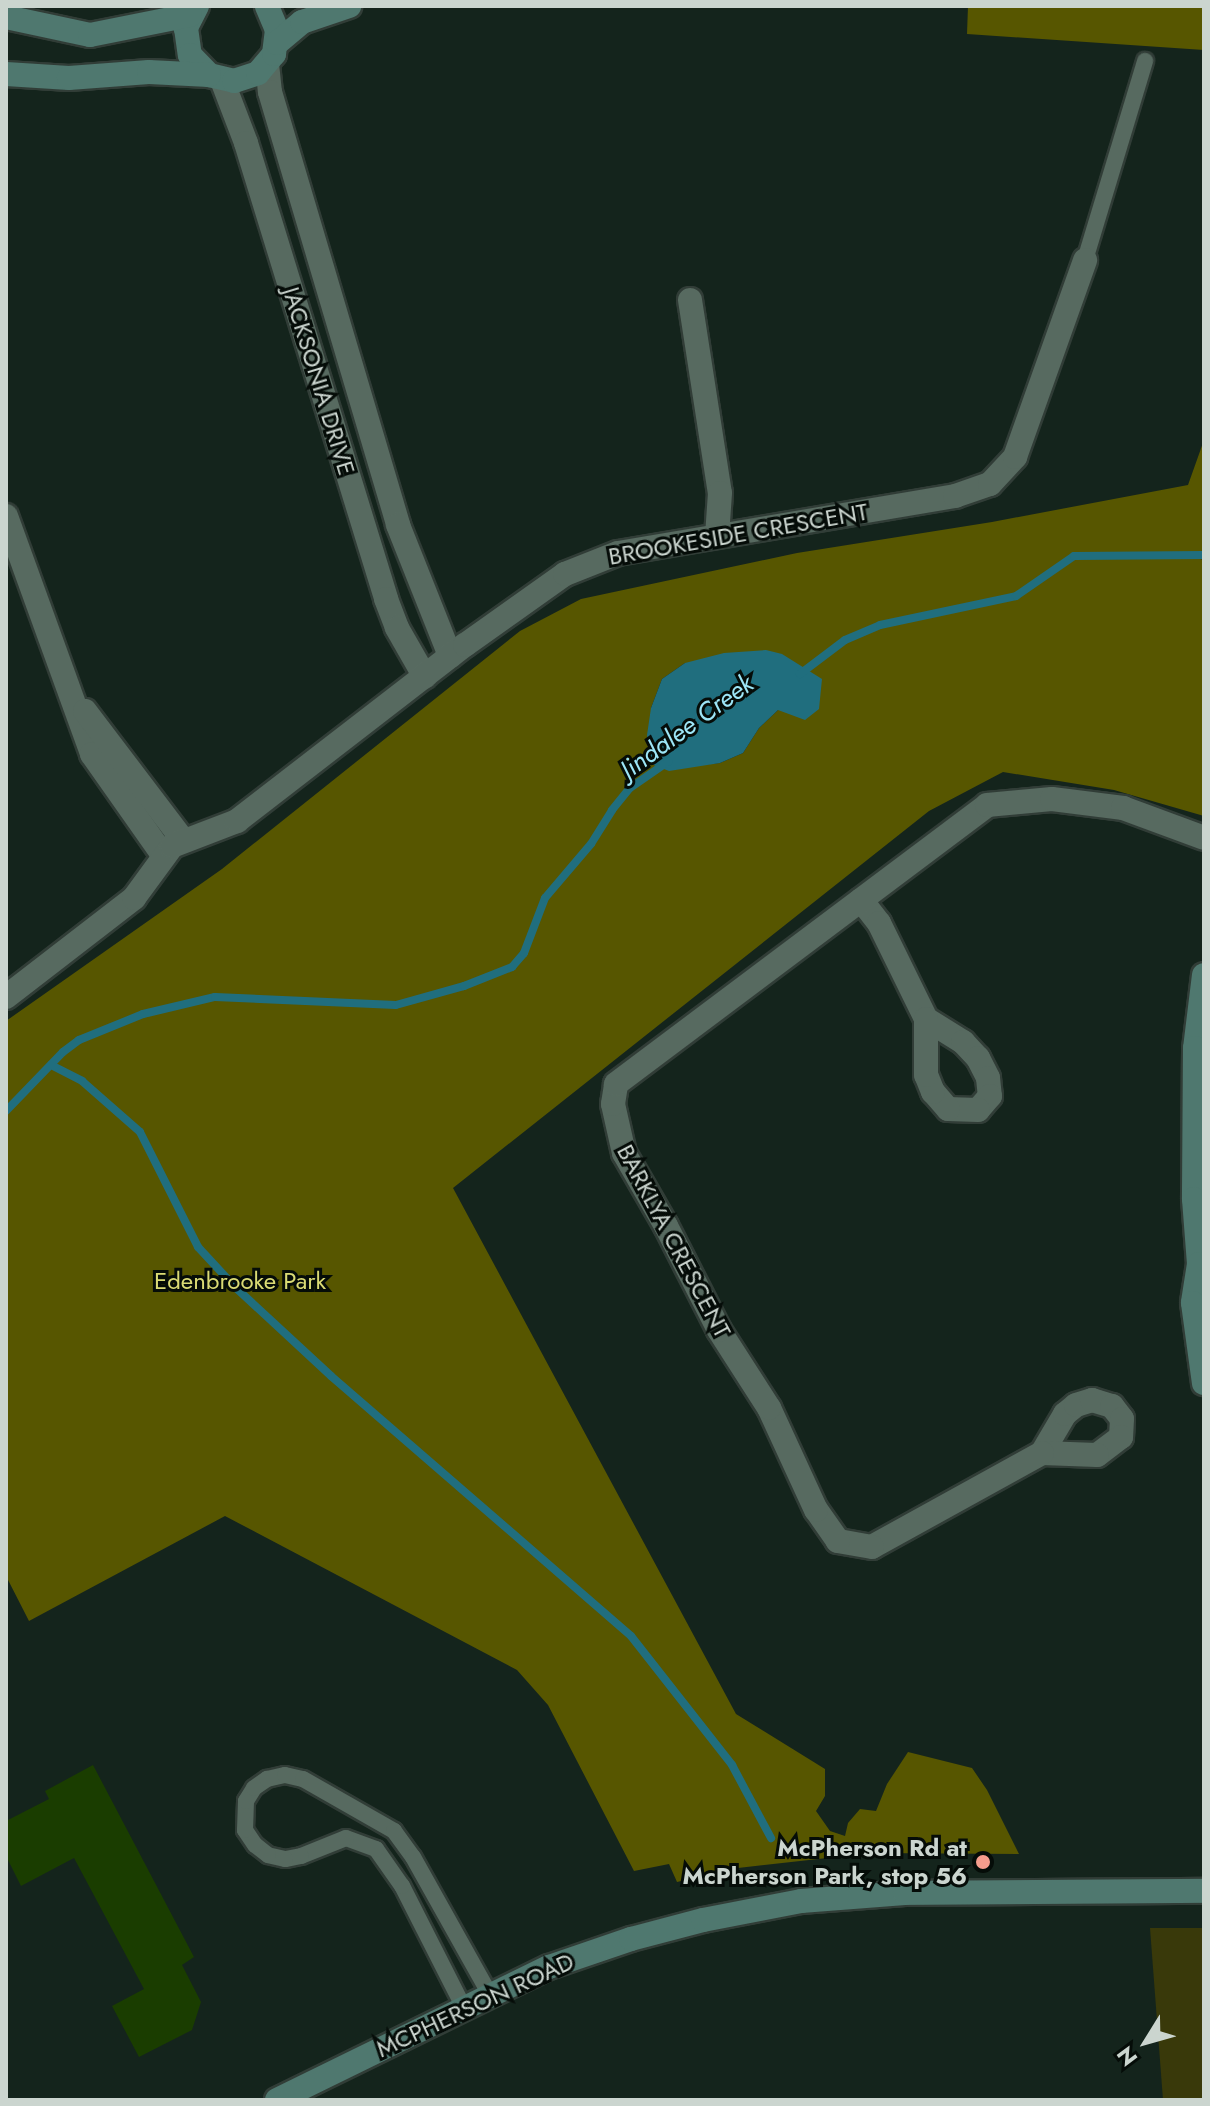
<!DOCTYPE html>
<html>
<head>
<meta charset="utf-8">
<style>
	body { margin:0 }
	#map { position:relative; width:1210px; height:2106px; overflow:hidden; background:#14241c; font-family:Jost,sans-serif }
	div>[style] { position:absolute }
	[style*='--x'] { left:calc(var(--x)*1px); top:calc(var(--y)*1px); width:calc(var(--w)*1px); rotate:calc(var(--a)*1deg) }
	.green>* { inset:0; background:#39390a }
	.forest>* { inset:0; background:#575600 }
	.water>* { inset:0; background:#206e7e }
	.stream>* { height:8px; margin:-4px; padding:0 4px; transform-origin:4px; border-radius:4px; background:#206e7e }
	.building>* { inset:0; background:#1a3d00 }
	.roads { filter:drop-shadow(2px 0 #313d37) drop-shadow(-2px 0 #313d37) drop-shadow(0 2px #313d37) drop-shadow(0 -2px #313d37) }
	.lane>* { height:16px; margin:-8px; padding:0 8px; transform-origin:8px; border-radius:8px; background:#576a60 }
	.street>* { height:24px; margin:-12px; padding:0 12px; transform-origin:12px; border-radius:12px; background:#576a60 }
	.secondary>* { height:24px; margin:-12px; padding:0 12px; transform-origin:12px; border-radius:12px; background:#4f786f }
	.dots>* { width:22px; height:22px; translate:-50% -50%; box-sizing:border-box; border:4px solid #050c08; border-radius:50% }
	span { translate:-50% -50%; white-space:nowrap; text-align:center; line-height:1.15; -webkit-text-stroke:6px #050c08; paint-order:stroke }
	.street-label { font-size:24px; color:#cbd5cf }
	.park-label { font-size:24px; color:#dadb74 }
	.poi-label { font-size:24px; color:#cbd5cf; font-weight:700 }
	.right { translate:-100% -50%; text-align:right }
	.water-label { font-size:26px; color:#9de6f7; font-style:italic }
	.frame { position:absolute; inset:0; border:8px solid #cbd5cf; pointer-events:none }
	.north { position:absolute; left:1106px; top:2002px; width:80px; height:80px; -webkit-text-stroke:6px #050c08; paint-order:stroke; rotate:233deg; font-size:22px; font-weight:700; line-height:32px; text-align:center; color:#cbd5cf }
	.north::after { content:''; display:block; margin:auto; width:28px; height:36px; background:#cbd5cf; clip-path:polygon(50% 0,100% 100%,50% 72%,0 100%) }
</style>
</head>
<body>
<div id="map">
	<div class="green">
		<div style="clip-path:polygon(1150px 1928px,1204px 1928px,1204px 2100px,1163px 2100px)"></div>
	</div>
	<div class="forest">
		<div style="clip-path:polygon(968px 6px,1204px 6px,1204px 50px,967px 34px)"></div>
		<div style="clip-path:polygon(evenodd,1204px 440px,1204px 550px,1189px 556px,1204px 560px,1204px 816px,1114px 790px,1003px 772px,929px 811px,453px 1188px,736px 1714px,825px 1769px,825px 1796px,816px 1811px,830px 1831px,845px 1836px,848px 1823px,860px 1809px,876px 1811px,887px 1784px,908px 1752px,972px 1768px,987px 1790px,1019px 1854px,872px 1853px,738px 1868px,677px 1882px,669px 1864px,634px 1871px,548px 1705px,517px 1670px,225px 1516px,29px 1621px,6px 1576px,6px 1021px,222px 869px,520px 631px,581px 599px,797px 553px,992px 522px,1188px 485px,1204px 440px,685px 663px,778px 710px,759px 728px,743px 753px,720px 763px,700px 765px,651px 708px,662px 679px,685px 663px)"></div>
	</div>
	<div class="water">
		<div style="clip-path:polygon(766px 650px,782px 654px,822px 679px,819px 709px,805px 720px,778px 710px,759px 728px,743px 753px,720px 763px,669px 771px,651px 764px,647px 735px,651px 708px,662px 679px,685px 663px,724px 653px)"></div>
	</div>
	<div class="stream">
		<div style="--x:800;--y:674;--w:56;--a:-37.1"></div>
		<div style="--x:845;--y:640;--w:38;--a:-23"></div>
		<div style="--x:880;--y:625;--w:139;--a:-12"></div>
		<div style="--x:1016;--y:596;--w:70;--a:-34.6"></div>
		<div style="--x:1074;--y:556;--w:130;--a:-0.4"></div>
		<div style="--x:51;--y:1065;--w:35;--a:27"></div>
		<div style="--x:82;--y:1081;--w:77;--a:41.3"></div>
		<div style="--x:140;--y:1132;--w:129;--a:63.2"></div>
		<div style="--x:198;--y:1247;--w:54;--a:47.2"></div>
		<div style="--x:235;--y:1287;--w:131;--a:42.8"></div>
		<div style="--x:331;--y:1376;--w:397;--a:40.9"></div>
		<div style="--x:631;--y:1636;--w:164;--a:51.9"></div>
		<div style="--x:732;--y:1765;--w:83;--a:61.9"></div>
		<div style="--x:6;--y:1111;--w:82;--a:-46"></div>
		<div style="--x:63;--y:1052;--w:20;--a:-37"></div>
		<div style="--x:79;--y:1040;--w:69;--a:-22.1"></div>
		<div style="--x:143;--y:1014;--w:74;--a:-13.3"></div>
		<div style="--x:215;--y:997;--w:181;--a:2.5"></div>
		<div style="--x:396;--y:1005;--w:71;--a:-15.6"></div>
		<div style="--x:464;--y:986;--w:52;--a:-21.6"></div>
		<div style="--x:512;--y:967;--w:18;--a:-49"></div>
		<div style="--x:524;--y:953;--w:59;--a:-69.1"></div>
		<div style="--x:545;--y:898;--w:71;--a:-49.6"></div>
		<div style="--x:591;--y:844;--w:40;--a:-58"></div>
		<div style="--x:612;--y:810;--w:28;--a:-51"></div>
		<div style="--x:630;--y:788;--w:47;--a:-34.7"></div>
	</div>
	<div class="building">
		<div style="clip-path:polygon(93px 1765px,194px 1957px,182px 1965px,201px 2002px,192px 2030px,139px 2057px,112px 2006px,144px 1989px,74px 1858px,21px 1886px,6px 1856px,6px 1821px,49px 1799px,45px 1791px)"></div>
	</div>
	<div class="roads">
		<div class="lane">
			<div style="--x:1085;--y:260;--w:208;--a:-73.2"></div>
			<div style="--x:463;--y:2006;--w:135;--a:-116.9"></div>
			<div style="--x:402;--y:1886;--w:45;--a:-125.1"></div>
			<div style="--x:376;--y:1849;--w:32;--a:-160"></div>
			<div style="--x:346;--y:1838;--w:48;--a:158.2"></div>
			<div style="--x:301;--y:1856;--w:16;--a:169"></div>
			<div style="--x:285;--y:1859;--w:17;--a:-167"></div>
			<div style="--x:268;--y:1855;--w:16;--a:-142"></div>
			<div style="--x:255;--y:1845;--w:18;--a:-124"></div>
			<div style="--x:245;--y:1830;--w:29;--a:-88"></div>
			<div style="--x:246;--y:1801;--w:15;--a:-58"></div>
			<div style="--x:254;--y:1788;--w:16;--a:-35"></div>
			<div style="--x:267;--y:1779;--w:18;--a:-13"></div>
			<div style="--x:285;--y:1775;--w:18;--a:13"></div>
			<div style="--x:303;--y:1779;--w:105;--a:29.7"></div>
			<div style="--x:394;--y:1831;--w:32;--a:54"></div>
			<div style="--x:413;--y:1857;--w:158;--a:60.8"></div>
		</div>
		<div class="street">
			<div style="--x:267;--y:64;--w:28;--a:84"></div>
			<div style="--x:270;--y:92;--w:452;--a:73.5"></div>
			<div style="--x:398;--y:525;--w:141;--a:68.3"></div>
			<div style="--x:222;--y:80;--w:67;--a:69.1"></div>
			<div style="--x:246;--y:143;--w:477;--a:72.9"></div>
			<div style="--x:386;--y:599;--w:31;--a:69"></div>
			<div style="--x:397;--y:628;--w:56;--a:60.3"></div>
			<div style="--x:690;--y:300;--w:195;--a:81.2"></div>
			<div style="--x:720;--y:493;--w:43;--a:94"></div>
			<div style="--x:6;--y:516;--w:253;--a:70.1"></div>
			<div style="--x:92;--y:754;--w:123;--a:54.9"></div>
			<div style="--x:85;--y:711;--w:162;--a:52.8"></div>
			<div style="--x:861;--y:900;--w:29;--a:52"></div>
			<div style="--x:879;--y:923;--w:107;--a:63.9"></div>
			<div style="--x:6;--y:997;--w:162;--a:-37.7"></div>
			<div style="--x:134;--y:898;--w:64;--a:-53.8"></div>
			<div style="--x:172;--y:846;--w:70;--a:-21"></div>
			<div style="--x:237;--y:821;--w:288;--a:-37.7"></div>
			<div style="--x:465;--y:645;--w:123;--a:-35.4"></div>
			<div style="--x:565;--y:574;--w:57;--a:-21.6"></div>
			<div style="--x:618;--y:553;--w:342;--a:-9.6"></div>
			<div style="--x:955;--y:496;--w:37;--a:-19"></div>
			<div style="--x:990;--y:484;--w:37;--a:-47"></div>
			<div style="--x:1015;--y:457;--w:209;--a:-70.4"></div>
			<div style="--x:926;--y:1019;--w:44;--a:31.9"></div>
			<div style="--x:963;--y:1042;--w:22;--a:47"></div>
			<div style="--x:978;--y:1058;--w:22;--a:63"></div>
			<div style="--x:988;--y:1078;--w:18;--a:84"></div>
			<div style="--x:990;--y:1096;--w:18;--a:131"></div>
			<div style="--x:978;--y:1110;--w:30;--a:-178"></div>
			<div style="--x:948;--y:1109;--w:23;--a:-131"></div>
			<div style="--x:933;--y:1092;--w:18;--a:-112"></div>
			<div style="--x:926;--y:1075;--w:56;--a:-90"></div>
			<div style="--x:1042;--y:1453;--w:45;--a:-59.5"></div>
			<div style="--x:1065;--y:1414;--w:14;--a:-39"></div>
			<div style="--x:1076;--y:1405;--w:17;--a:-17"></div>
			<div style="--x:1092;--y:1400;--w:21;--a:17"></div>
			<div style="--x:1112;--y:1406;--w:16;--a:52"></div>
			<div style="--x:1122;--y:1419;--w:18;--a:93"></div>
			<div style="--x:1121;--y:1437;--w:30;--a:143"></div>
			<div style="--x:1097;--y:1455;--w:55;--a:-177.9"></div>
			<div style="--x:1042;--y:1453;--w:194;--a:151.1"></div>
			<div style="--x:872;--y:1547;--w:35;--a:-170"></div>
			<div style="--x:838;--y:1541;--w:38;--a:-125"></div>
			<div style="--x:816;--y:1510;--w:112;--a:-114.7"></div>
			<div style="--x:769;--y:1408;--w:93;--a:-122.7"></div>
			<div style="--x:719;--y:1330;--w:117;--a:-117"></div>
			<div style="--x:666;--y:1226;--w:84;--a:-119.9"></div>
			<div style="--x:624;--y:1153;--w:50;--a:-102.7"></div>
			<div style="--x:613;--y:1104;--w:20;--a:-81"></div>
			<div style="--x:616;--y:1084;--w:464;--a:-36.9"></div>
			<div style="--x:987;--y:805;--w:65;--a:-5.3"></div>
			<div style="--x:1052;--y:799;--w:72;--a:7.2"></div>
			<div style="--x:1123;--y:808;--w:86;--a:20.3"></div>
		</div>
		<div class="secondary">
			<div style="--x:197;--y:6;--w:25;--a:117"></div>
			<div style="--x:186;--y:28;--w:27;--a:82"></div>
			<div style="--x:190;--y:55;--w:28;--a:46"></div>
			<div style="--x:209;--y:75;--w:26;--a:13"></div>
			<div style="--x:234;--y:81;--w:25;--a:-18"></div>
			<div style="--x:258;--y:73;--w:25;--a:-50"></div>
			<div style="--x:274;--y:54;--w:24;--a:-83"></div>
			<div style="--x:277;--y:30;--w:26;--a:-113"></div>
			<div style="--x:6;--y:17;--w:86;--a:12.1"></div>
			<div style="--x:90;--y:35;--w:102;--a:-11.3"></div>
			<div style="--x:277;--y:43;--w:33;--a:-40"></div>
			<div style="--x:302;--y:22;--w:50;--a:-18.8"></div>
			<div style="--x:6;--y:74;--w:63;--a:3.6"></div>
			<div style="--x:69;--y:78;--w:80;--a:-4.3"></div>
			<div style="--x:149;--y:72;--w:60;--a:2.9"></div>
			<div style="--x:1204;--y:975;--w:74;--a:97"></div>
			<div style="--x:1195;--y:1048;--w:151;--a:90.4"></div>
			<div style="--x:1194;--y:1199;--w:65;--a:85.6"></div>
			<div style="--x:1199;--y:1264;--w:39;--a:99"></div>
			<div style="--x:1193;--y:1303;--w:81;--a:82.2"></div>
			<div style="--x:277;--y:2100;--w:303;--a:-26.1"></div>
			<div style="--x:549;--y:1967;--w:87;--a:-18.9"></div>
			<div style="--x:631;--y:1939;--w:74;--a:-14.8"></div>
			<div style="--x:703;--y:1920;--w:100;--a:-11"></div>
			<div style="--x:801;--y:1901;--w:104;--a:-4.4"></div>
			<div style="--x:905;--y:1893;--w:299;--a:-0.4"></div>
		</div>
	</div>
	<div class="dots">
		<div style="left:983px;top:1862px;background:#f59d8d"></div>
	</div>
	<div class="street-label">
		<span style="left:319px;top:381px;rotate:73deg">JACKSONIA DRIVE</span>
		<span style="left:738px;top:534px;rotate:-10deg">BROOKESIDE CRESCENT</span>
		<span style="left:674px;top:1241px;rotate:62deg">BARKLYA CRESCENT</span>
		<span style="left:475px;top:2005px;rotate:-25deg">MCPHERSON ROAD</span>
	</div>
	<div class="park-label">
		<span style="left:240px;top:1281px">Edenbrooke Park</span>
	</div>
	<div class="poi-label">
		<span class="right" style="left:967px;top:1862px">McPherson Rd at<br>McPherson Park, stop 56</span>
	</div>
	<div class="water-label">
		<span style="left:687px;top:727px;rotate:-36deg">Jindalee Creek</span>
	</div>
	<div class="frame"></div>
	<div class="north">N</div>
</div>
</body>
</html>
